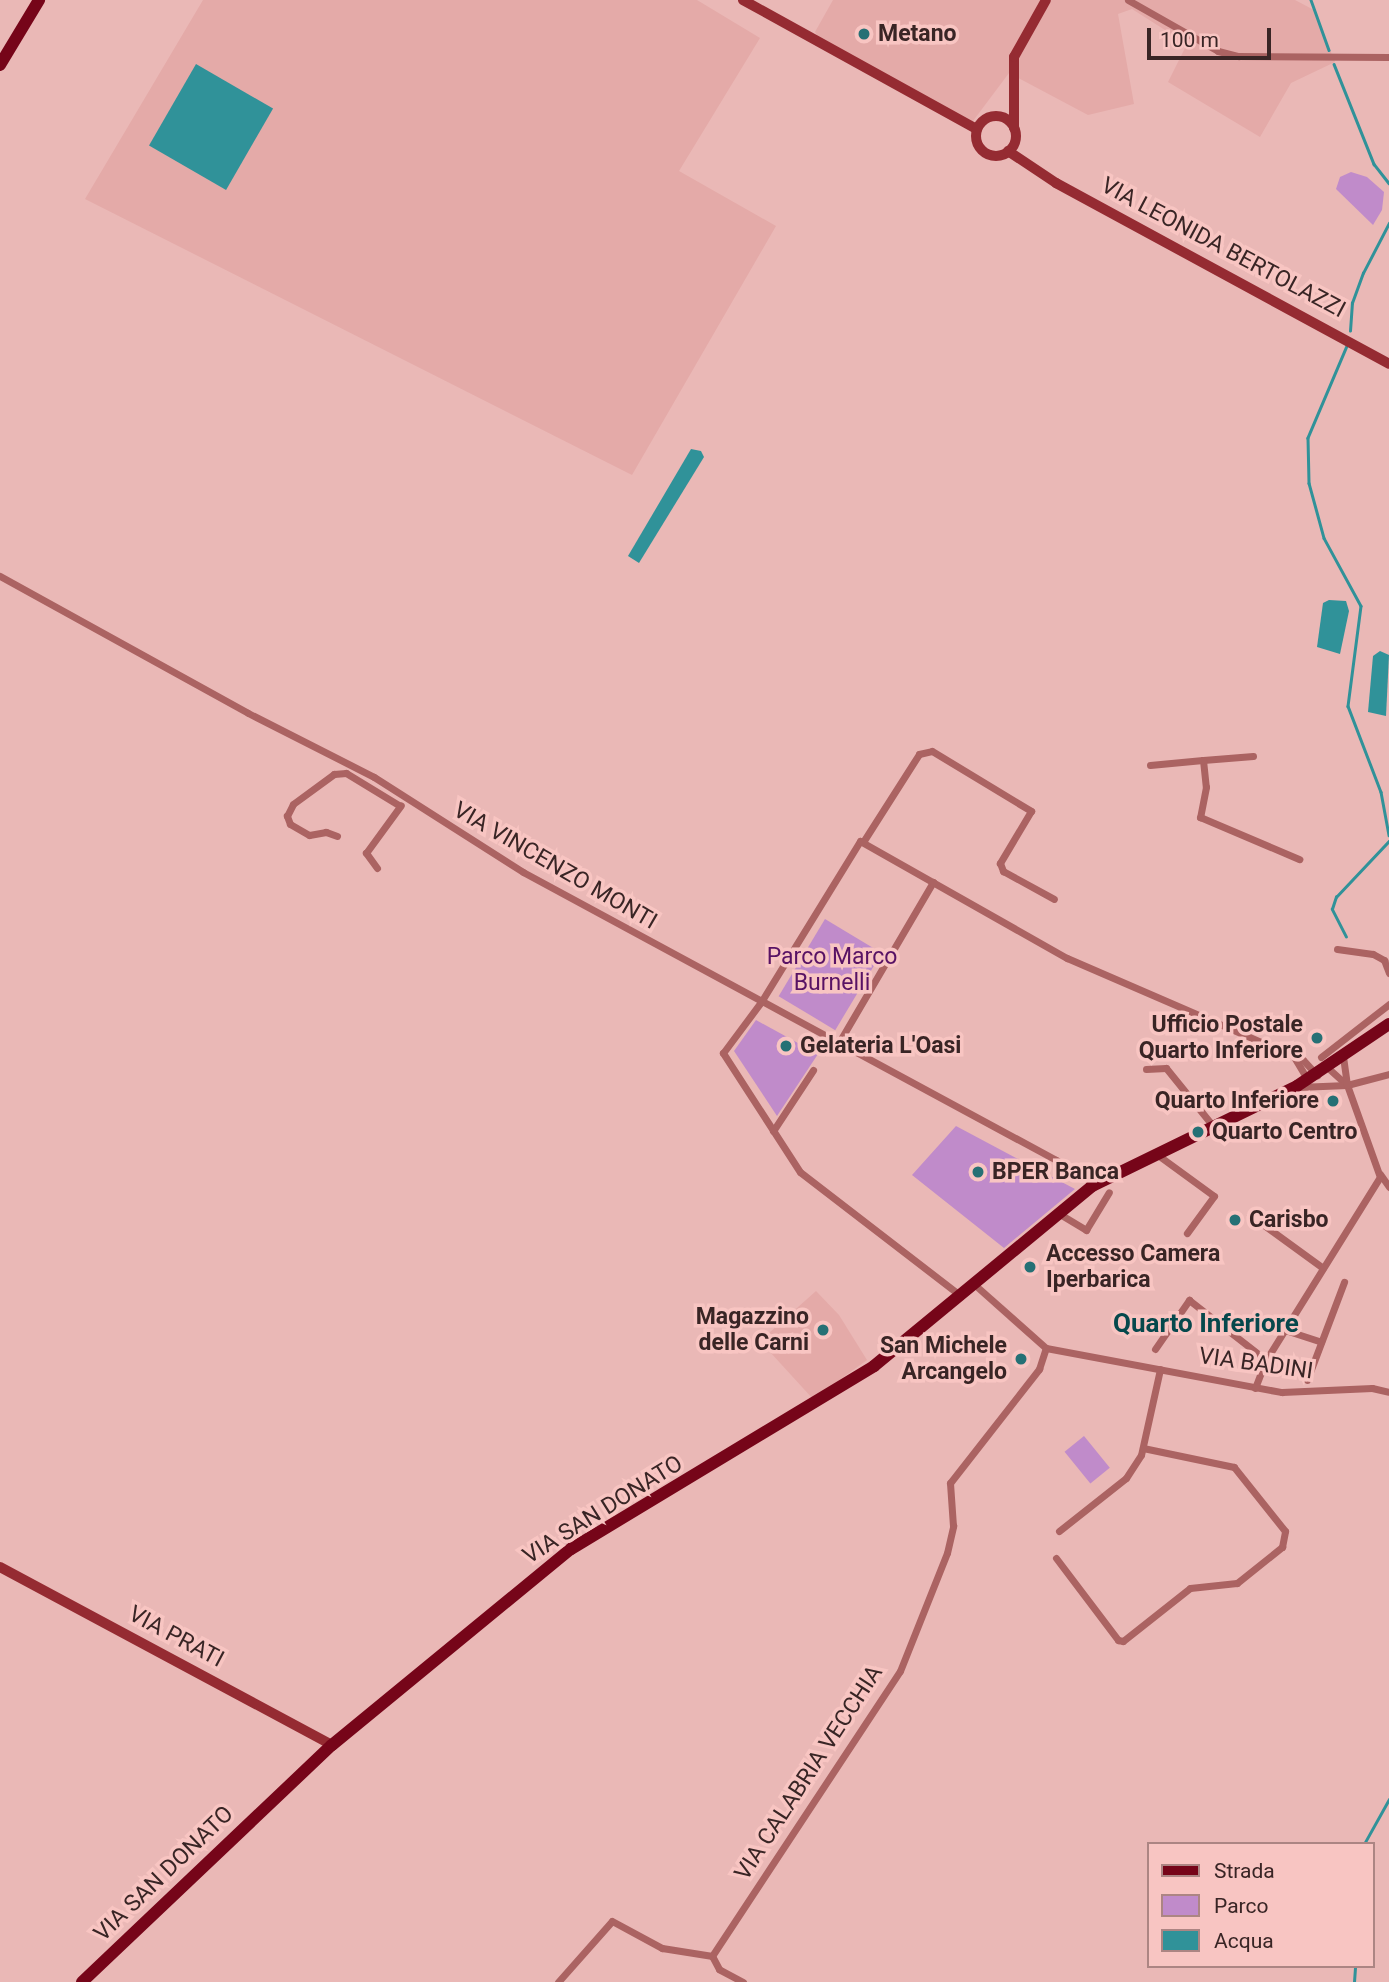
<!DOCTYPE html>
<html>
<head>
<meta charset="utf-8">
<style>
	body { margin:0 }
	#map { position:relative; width:1389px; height:1982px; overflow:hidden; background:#eab8b6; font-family:Roboto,sans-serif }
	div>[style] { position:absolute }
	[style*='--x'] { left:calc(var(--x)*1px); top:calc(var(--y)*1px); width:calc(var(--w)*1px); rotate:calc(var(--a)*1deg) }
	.built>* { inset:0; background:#e4aaa8 }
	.green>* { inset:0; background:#c08bca; transform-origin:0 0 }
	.water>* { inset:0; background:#309299; transform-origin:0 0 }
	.stream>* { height:2.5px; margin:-1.25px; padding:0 1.25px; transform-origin:1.25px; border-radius:1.25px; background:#309299 }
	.street>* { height:7px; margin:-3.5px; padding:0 3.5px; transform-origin:3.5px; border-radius:3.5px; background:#ab6362 }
	.secondary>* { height:10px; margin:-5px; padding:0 5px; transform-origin:5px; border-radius:5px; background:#952b32 }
	.secondary>.ring { margin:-5px; padding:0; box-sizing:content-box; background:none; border:10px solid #952b32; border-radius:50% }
	.primary>* { height:12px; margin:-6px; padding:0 6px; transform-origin:6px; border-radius:6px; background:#760519 }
	.dots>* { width:19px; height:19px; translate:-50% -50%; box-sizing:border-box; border:4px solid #f8c5c2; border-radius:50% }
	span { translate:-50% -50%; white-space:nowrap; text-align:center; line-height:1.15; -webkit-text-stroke:7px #f8c5c2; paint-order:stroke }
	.poi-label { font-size:23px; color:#392525; font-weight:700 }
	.left { translate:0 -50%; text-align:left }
	.right { translate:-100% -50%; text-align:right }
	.street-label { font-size:23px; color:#392525 }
	.park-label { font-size:23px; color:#581264 }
	.quarter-label { font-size:26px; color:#06484c; font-weight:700 }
	.legend { position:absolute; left:1147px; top:1842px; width:228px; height:126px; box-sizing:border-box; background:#f8c5c2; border:2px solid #ac8583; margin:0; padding:9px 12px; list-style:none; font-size:21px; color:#392525 }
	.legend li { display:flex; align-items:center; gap:14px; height:35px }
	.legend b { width:35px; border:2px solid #ac8583 }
	.scale { position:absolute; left:1147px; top:28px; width:124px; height:32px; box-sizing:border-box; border:4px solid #392525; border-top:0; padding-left:9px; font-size:21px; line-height:24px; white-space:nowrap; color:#392525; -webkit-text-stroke:5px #f8c5c2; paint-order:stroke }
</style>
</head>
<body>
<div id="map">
	<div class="built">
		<div style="clip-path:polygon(203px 0,697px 0,760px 38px,679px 171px,776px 226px,632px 475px,85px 199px)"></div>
		<div style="clip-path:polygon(833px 0,1295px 0,1314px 10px,1335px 62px,1291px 83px,1260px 137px,1168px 82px,1187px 44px,1132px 9px,1118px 14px,1134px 104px,1088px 115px,1009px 73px,970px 125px,822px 44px,815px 32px)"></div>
		<div style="clip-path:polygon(816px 1291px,839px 1315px,867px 1360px,813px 1399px,760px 1341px)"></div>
	</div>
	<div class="green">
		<div style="clip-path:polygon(1351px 172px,1367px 177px,1384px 192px,1382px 210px,1373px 225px,1336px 189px,1340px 177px)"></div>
		<div style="left:825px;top:919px;width:66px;height:90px;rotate:31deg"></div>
		<div style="clip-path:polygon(756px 1020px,818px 1054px,777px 1116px,734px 1051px)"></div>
		<div style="clip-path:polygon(956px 1126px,1016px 1158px,1075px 1189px,1004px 1248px,912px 1175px)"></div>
		<div style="left:1084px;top:1436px;width:41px;height:25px;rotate:51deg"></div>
	</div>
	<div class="water">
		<div style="left:196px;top:64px;width:89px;height:94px;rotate:30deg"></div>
		<div style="clip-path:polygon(691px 449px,701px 451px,704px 457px,639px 563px,628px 556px)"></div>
		<div style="clip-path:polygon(1329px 600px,1346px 601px,1349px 611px,1340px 654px,1317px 647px,1323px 603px)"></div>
		<div style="clip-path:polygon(1380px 651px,1389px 655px,1386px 716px,1368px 712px,1373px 656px)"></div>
	</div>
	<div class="stream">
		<div style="--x:1311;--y:0;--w:53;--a:70.2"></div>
		<div style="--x:1334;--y:64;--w:108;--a:68.2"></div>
		<div style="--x:1374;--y:164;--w:24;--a:52"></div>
		<div style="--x:1350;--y:331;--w:28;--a:-86"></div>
		<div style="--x:1352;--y:303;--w:32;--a:-70"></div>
		<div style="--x:1363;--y:273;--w:56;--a:-62.5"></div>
		<div style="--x:1347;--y:346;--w:100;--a:113"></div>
		<div style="--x:1308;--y:438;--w:45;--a:88.7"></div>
		<div style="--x:1309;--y:483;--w:57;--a:74.7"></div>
		<div style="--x:1324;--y:538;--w:77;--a:61.4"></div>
		<div style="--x:1361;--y:606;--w:101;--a:97.4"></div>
		<div style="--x:1348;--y:706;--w:92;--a:69"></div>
		<div style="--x:1381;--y:792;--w:44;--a:79.5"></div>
		<div style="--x:1346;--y:937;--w:31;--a:-117"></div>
		<div style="--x:1332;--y:909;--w:13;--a:-72"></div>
		<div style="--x:1336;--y:897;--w:77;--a:-46.6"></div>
		<div style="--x:1364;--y:1844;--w:51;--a:-60.9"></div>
		<div style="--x:1354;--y:1982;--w:16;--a:-86"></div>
	</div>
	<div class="street">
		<div style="--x:1128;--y:0;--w:103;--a:29.5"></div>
		<div style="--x:1218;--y:51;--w:21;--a:14"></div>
		<div style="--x:1238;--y:56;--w:151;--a:0.4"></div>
		<div style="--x:0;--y:576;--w:283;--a:28.9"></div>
		<div style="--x:248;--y:713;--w:141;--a:26.9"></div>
		<div style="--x:374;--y:777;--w:177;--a:32.5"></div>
		<div style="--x:523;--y:872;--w:606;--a:28.38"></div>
		<div style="--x:1056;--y:1160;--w:34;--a:30"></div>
		<div style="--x:1086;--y:1177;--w:11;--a:56"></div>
		<div style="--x:1253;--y:756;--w:50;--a:175.4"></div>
		<div style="--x:1203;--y:760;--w:27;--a:84"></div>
		<div style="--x:1206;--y:787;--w:31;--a:101"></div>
		<div style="--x:1200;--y:817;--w:108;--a:23"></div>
		<div style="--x:1150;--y:765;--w:53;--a:-5.4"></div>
		<div style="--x:337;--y:836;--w:12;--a:-160"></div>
		<div style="--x:326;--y:832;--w:17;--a:170"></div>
		<div style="--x:309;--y:835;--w:22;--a:-150"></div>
		<div style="--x:290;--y:824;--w:9;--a:-111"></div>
		<div style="--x:287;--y:816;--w:13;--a:-63"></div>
		<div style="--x:293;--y:804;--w:51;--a:-36.2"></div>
		<div style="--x:334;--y:774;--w:12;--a:-5"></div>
		<div style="--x:346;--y:773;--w:63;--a:31.4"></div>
		<div style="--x:863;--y:842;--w:104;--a:-57.5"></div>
		<div style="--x:919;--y:754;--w:13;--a:-13"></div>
		<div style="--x:932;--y:751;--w:116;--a:31.2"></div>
		<div style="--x:1031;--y:811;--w:61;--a:120.8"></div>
		<div style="--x:1000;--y:863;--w:9;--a:69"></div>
		<div style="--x:1003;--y:871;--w:58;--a:28.8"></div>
		<div style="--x:377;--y:868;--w:19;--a:-126"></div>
		<div style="--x:366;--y:853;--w:59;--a:-53.9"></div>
		<div style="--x:1337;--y:949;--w:36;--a:8"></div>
		<div style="--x:1373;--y:954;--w:13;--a:29"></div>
		<div style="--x:1384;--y:960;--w:14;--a:69"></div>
		<div style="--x:838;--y:1044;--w:188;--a:-59.6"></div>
		<div style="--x:1294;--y:1057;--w:27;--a:59"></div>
		<div style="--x:1321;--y:1057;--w:86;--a:-37.9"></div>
		<div style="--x:1328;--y:1068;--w:25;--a:42"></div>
		<div style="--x:1146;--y:1069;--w:20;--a:-3"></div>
		<div style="--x:1166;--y:1068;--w:75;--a:51"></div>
		<div style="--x:1298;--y:1087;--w:49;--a:-2.3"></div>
		<div style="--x:1347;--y:1085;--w:43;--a:-14.7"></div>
		<div style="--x:773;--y:1131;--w:73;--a:-56.7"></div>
		<div style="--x:1155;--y:1153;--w:73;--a:36.1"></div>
		<div style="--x:1214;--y:1196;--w:46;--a:126.1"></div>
		<div style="--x:1380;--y:1174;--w:16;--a:55"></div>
		<div style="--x:1058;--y:1213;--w:33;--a:31"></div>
		<div style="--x:1086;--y:1230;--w:44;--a:-58.8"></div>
		<div style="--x:1250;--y:1215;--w:90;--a:36"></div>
		<div style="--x:975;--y:1285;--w:95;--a:41.6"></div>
		<div style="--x:1046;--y:1348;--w:240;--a:10.6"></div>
		<div style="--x:1282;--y:1392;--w:90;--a:-2.5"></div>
		<div style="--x:1372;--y:1388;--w:17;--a:13"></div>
		<div style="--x:961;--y:1296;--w:203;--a:-142.4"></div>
		<div style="--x:800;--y:1172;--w:142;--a:-122.9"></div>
		<div style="--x:723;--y:1053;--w:64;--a:-53.3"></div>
		<div style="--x:761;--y:1002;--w:189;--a:-58.4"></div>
		<div style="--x:860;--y:841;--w:238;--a:29.5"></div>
		<div style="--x:1067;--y:958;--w:257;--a:23.4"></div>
		<div style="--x:1303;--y:1060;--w:21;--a:47"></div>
		<div style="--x:1285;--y:1330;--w:38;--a:18"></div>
		<div style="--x:1155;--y:1349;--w:60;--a:-55.2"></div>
		<div style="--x:1189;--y:1300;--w:98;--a:37.9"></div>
		<div style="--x:1307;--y:1380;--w:105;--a:-69.3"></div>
		<div style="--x:1255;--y:1388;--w:30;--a:-69"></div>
		<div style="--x:1266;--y:1360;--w:216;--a:-58.1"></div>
		<div style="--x:1380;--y:1177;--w:98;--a:-109.7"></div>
		<div style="--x:1347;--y:1085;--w:28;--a:-98"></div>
		<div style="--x:1059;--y:1531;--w:85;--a:-38.3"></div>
		<div style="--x:1126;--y:1478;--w:27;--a:-57"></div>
		<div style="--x:1141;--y:1455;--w:88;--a:-77.5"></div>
		<div style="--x:1056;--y:1558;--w:103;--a:52.9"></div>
		<div style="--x:1118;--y:1640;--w:5;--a:11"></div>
		<div style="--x:1123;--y:1641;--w:85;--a:-38.3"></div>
		<div style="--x:1190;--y:1588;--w:47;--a:-6.1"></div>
		<div style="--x:1237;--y:1583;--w:58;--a:-38.7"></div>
		<div style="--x:1282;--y:1547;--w:16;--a:-79"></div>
		<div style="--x:1285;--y:1531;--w:82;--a:-128.6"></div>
		<div style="--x:1234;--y:1467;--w:93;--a:-168.2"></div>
		<div style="--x:558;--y:1982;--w:81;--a:-48.5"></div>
		<div style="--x:612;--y:1921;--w:57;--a:28.4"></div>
		<div style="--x:662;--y:1948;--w:51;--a:9.1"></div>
		<div style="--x:743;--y:1982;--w:27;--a:-152"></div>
		<div style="--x:719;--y:1969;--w:15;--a:-118"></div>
		<div style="--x:712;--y:1956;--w:341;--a:-56.6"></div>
		<div style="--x:900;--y:1671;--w:127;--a:-68.3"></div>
		<div style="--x:947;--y:1553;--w:28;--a:-77"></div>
		<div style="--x:953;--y:1526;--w:43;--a:-94"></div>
		<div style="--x:950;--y:1483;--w:145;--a:-52"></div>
		<div style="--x:1039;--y:1369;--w:22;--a:-72"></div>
	</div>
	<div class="secondary">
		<div style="--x:743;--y:0;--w:267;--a:28.9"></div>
		<div class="ring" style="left:976px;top:116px;width:30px;height:30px"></div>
		<div style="--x:1014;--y:128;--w:71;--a:-90"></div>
		<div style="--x:1014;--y:57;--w:65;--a:-60.7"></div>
		<div style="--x:1008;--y:151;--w:58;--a:33.7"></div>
		<div style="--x:1056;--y:183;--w:379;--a:28.5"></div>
		<div style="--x:0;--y:1567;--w:377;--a:28.2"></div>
	</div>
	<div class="primary">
		<div style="--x:0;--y:65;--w:76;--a:-59"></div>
		<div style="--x:82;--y:1982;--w:344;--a:-43.5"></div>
		<div style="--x:332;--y:1745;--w:309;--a:-39.4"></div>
		<div style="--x:571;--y:1549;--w:354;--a:-31.1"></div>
		<div style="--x:874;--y:1366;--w:283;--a:-39.5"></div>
		<div style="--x:1092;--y:1186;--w:228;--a:-26"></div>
		<div style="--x:1297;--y:1086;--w:111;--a:-34"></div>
	</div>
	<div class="dots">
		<div style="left:864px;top:34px;background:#267075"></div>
		<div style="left:1317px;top:1038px;background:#267075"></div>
		<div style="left:786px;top:1046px;background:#267075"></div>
		<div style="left:1333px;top:1101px;background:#267075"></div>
		<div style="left:1198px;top:1132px;background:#267075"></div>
		<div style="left:978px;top:1172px;background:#267075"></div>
		<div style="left:1235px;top:1220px;background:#267075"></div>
		<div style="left:1030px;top:1267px;background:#267075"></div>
		<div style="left:823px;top:1330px;background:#267075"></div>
		<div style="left:1021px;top:1359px;background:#267075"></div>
	</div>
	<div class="poi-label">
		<span class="left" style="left:878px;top:34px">Metano</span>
		<span class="right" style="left:1303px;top:1038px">Ufficio Postale<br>Quarto Inferiore</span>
		<span class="left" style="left:800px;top:1046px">Gelateria L'Oasi</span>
		<span class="right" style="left:1319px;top:1101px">Quarto Inferiore</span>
		<span class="left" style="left:1212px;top:1132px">Quarto Centro</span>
		<span class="left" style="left:992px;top:1172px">BPER Banca</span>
		<span class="left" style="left:1249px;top:1220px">Carisbo</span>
		<span class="left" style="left:1046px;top:1267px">Accesso Camera<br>Iperbarica</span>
		<span class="right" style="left:809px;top:1330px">Magazzino<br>delle Carni</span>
		<span class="right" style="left:1007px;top:1359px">San Michele<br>Arcangelo</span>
	</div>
	<div class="street-label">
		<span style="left:1223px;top:248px;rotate:28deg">VIA LEONIDA BERTOLAZZI</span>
		<span style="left:555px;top:866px;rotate:30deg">VIA VINCENZO MONTI</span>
		<span style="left:1256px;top:1364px;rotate:8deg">VIA BADINI</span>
		<span style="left:603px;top:1510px;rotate:-32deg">VIA SAN DONATO</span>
		<span style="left:176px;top:1637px;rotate:28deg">VIA PRATI</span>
		<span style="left:809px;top:1773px;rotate:-57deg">VIA CALABRIA VECCHIA</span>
		<span style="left:164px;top:1874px;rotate:-44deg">VIA SAN DONATO</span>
	</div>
	<div class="park-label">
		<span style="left:832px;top:970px">Parco Marco<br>Burnelli</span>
	</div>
	<div class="quarter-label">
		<span style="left:1206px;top:1324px">Quarto Inferiore</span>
	</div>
	<ul class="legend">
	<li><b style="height:9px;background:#760519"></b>Strada</li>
	<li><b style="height:19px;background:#c08bca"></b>Parco</li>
	<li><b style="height:19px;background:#309299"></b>Acqua</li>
	</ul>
	<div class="scale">100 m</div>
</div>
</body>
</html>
